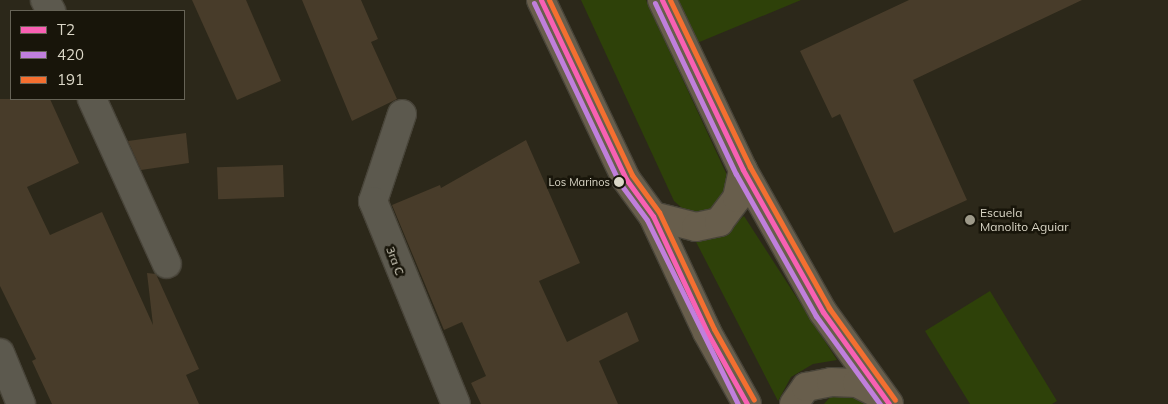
<!DOCTYPE html>
<html>
<head>
<meta charset="utf-8">
<style>
	body { margin:0 }
	#map { position:relative; width:1168px; height:404px; overflow:hidden; background:#2c281a; font-family:Mulish,sans-serif }
	div>[style] { position:absolute }
	[style*='--x'] { left:calc(var(--x)*1px); top:calc(var(--y)*1px); width:calc(var(--w)*1px); rotate:calc(var(--a)*1deg) }
	.green>* { inset:0; background:#2e4109 }
	.building>* { inset:0; background:#483c2a; transform-origin:0 0 }
	.roads { filter:drop-shadow(1px 0 #484439) drop-shadow(-1px 0 #484439) drop-shadow(0 1px #484439) drop-shadow(0 -1px #484439) }
	.minor>* { height:28px; margin:-14px; padding:0 14px; transform-origin:14px; border-radius:14px; background:#5c594e }
	.trunk>* { height:28px; margin:-14px; padding:0 14px; transform-origin:14px; border-radius:14px; background:#685e4c }
	.bus-1>* { height:5px; margin:-2.5px; padding:0 2.5px; transform-origin:2.5px; border-radius:2.5px; background:#f860b3 }
	.bus-2>* { height:5px; margin:-2.5px; padding:0 2.5px; transform-origin:2.5px; border-radius:2.5px; background:#c07fdc }
	.bus-3>* { height:5px; margin:-2.5px; padding:0 2.5px; transform-origin:2.5px; border-radius:2.5px; background:#f46f30 }
	.dots>* { width:14px; height:14px; translate:-50% -50%; box-sizing:border-box; border:2px solid #18150a; border-radius:50% }
	span { translate:-50% -50%; white-space:nowrap; text-align:center; line-height:1.15; -webkit-text-stroke:5px #18150a; paint-order:stroke }
	.bus-label { font-size:11px; color:#dbd7c7 }
	.right { translate:-100% -50%; text-align:right }
	.poi-label { font-size:12px; color:#dbd7c7 }
	.left { translate:0 -50%; text-align:left }
	.street-label { font-size:12px; color:#dbd7c7 }
	.legend { position:absolute; left:10px; top:10px; width:175px; height:90px; box-sizing:border-box; background:#18150a; border:1px solid #666356; margin:0; padding:6px 9px; list-style:none; font-size:15px; color:#dbd7c7 }
	.legend li { display:flex; align-items:center; gap:10px; height:25px }
	.legend b { width:25px; border:1px solid #666356 }
</style>
</head>
<body>
<div id="map">
	<div class="green">
		<div style="clip-path:polygon(581px 0,646px 0,732px 186px,717px 209px,689px 214px,674px 201px)"></div>
		<div style="clip-path:polygon(662px 0,801px 0,685px 48px)"></div>
		<div style="clip-path:polygon(744px 216px,837px 360px,813px 364px,791px 377px,778px 401px,693px 236px,724px 233px)"></div>
		<div style="clip-path:polygon(990px 291px,1057px 401px,1052px 404px,970px 404px,925px 331px)"></div>
		<div style="clip-path:polygon(851px 394px,866px 404px,824px 404px,831px 396px)"></div>
	</div>
	<div class="building">
		<div style="clip-path:polygon(192px 0,246px 0,281px 81px,237px 100px)"></div>
		<div style="clip-path:polygon(302px 0,361px 0,378px 39px,371px 42px,397px 99px,352px 121px)"></div>
		<div style="clip-path:polygon(909px 0,1082px 0,913px 80px,967px 200px,894px 233px,840px 114px,832px 118px,800px 51px)"></div>
		<div style="clip-path:polygon(0 99px,50px 99px,79px 163px,27px 187px,50px 235px,102px 212px,153px 325px,147px 273px,156px 274px,199px 369px,186px 375px,199px 404px,52px 404px,32px 361px,36px 359px,0 286px)"></div>
		<div style="clip-path:polygon(186px 133px,189px 163px,141px 170px,128px 141px)"></div>
		<div style="clip-path:polygon(526px 140px,580px 263px,539px 281px,567px 342px,627px 312px,639px 341px,599px 361px,618px 404px,481px 404px,471px 383px,486px 376px,462px 322px,444px 330px,392px 205px,440px 185px,441px 188px)"></div>
		<div style="left:283px;top:165px;width:32px;height:66px;rotate:88deg"></div>
	</div>
	<div class="roads">
		<div class="minor">
			<div style="--x:45;--y:0;--w:13;--a:61"></div>
			<div style="--x:92;--y:99;--w:181;--a:65.6"></div>
			<div style="--x:402;--y:114;--w:92;--a:108.4"></div>
			<div style="--x:373;--y:201;--w:219;--a:67.8"></div>
			<div style="--x:0;--y:353;--w:55;--a:67.6"></div>
		</div>
		<div class="trunk">
			<div style="--x:541;--y:0;--w:198;--a:64.6"></div>
			<div style="--x:626;--y:179;--w:46;--a:53.9"></div>
			<div style="--x:653;--y:216;--w:128;--a:65"></div>
			<div style="--x:707;--y:332;--w:82;--a:60.9"></div>
			<div style="--x:662;--y:0;--w:188;--a:64.5"></div>
			<div style="--x:743;--y:170;--w:163;--a:60.6"></div>
			<div style="--x:823;--y:312;--w:113;--a:54.3"></div>
			<div style="--x:653;--y:216;--w:44;--a:14.3"></div>
			<div style="--x:696;--y:227;--w:24;--a:-12"></div>
			<div style="--x:719;--y:222;--w:30;--a:-53"></div>
			<div style="--x:737;--y:198;--w:29;--a:-78"></div>
			<div style="--x:794;--y:404;--w:21;--a:-55"></div>
			<div style="--x:806;--y:387;--w:25;--a:-11"></div>
			<div style="--x:831;--y:382;--w:26;--a:2"></div>
			<div style="--x:857;--y:383;--w:29;--a:27"></div>
		</div>
	</div>
	<div class="bus-1">
		<div style="--x:541;--y:0;--w:198;--a:64.6"></div>
		<div style="--x:626;--y:179;--w:46;--a:53.9"></div>
		<div style="--x:653;--y:216;--w:128;--a:65"></div>
		<div style="--x:707;--y:332;--w:82;--a:60.9"></div>
		<div style="--x:662;--y:0;--w:188;--a:64.5"></div>
		<div style="--x:743;--y:170;--w:163;--a:60.6"></div>
		<div style="--x:823;--y:312;--w:113;--a:54.3"></div>
	</div>
	<div class="bus-2">
		<div style="--x:534;--y:3;--w:198;--a:64.6"></div>
		<div style="--x:619;--y:182;--w:47;--a:53.6"></div>
		<div style="--x:647;--y:220;--w:205;--a:63.7"></div>
		<div style="--x:655;--y:3;--w:189;--a:64.7"></div>
		<div style="--x:736;--y:174;--w:163;--a:60.6"></div>
		<div style="--x:816;--y:316;--w:109;--a:54"></div>
	</div>
	<div class="bus-3">
		<div style="--x:549;--y:0;--w:194;--a:64.6"></div>
		<div style="--x:632;--y:175;--w:46;--a:53.9"></div>
		<div style="--x:659;--y:212;--w:129;--a:64.8"></div>
		<div style="--x:714;--y:329;--w:81;--a:60.6"></div>
		<div style="--x:670;--y:0;--w:185;--a:64.4"></div>
		<div style="--x:750;--y:167;--w:162;--a:60.7"></div>
		<div style="--x:829;--y:308;--w:113;--a:54.3"></div>
	</div>
	<div class="dots">
		<div style="left:619px;top:182px;background:#dbd7c7"></div>
		<div style="left:970px;top:220px;background:#9e9a8a"></div>
	</div>
	<div class="bus-label">
		<span class="right" style="left:610px;top:182px">Los Marinos</span>
	</div>
	<div class="poi-label">
		<span class="left" style="left:980px;top:220px">Escuela<br>Manolito Aguiar</span>
	</div>
	<div class="street-label">
		<span style="left:395px;top:261px;rotate:69deg">3ra C</span>
	</div>
	<ul class="legend">
	<li><b style="height:6px;background:#f860b3"></b>T2</li>
	<li><b style="height:6px;background:#c07fdc"></b>420</li>
	<li><b style="height:6px;background:#f46f30"></b>191</li>
	</ul>
</div>
</body>
</html>
